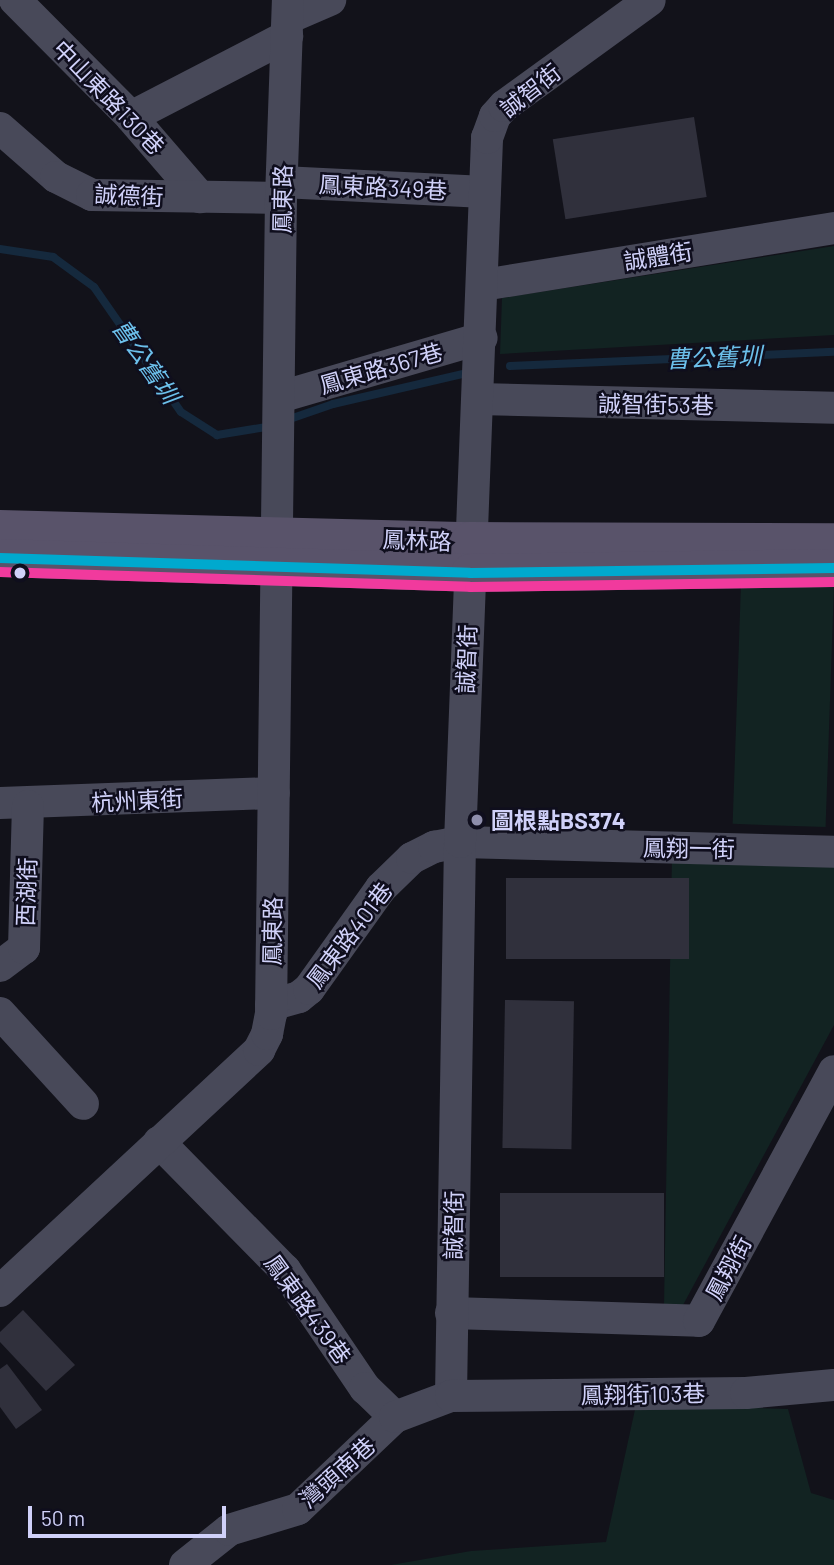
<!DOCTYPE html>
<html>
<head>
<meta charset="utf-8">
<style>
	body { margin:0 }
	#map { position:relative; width:834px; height:1565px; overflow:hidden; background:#12121a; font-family:Barlow,"Noto Sans TC",sans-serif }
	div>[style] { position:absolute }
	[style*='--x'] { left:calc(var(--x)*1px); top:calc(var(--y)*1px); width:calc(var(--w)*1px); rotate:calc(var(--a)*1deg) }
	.green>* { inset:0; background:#122322; transform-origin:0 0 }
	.stream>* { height:8px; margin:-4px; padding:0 4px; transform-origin:4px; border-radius:4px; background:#15293d }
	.building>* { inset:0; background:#30303c; transform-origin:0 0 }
	.minor>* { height:32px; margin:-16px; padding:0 16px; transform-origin:16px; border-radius:16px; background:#484959 }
	.major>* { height:38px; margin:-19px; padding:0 19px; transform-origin:19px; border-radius:19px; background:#59536a }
	.bus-1>* { height:10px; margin:-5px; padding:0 5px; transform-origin:5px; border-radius:5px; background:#00a9ce }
	.bus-2>* { height:10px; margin:-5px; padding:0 5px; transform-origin:5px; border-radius:5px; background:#f13a9d }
	.dots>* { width:19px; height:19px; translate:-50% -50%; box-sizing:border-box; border:4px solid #0f0e1d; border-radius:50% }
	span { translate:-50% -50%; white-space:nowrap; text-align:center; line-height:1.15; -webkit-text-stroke:5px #0f0e1d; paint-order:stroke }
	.street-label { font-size:23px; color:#d0d1f9 }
	.poi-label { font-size:23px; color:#d0d1f9; font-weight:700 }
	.left { translate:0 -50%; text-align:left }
	.water-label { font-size:24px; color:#6cc0eb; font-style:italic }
	.scale { position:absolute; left:28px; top:1506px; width:198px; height:32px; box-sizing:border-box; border:4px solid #d0d1f9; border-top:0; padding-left:9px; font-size:21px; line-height:24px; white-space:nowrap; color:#d0d1f9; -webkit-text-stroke:5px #0f0e1d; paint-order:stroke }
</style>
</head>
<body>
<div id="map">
	<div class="green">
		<div style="clip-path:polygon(834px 246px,834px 335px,500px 354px,502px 298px)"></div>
		<div style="left:741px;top:584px;width:93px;height:240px;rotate:2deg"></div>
		<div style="clip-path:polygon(672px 856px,834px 862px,834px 1025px,683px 1305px,664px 1306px)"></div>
		<div style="clip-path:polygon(636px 1405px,788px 1409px,811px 1493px,834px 1500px,834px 1565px,391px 1565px,471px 1551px,606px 1542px)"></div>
	</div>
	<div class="stream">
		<div style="--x:0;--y:249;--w:54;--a:8.6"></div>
		<div style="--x:53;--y:257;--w:51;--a:36.2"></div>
		<div style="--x:94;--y:287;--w:152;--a:55.2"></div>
		<div style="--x:181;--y:412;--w:43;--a:32.6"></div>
		<div style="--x:217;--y:435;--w:56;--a:-9.3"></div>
		<div style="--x:510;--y:366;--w:324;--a:-2.5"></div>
		<div style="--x:284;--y:421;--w:52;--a:-19.1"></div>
		<div style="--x:333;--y:404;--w:138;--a:-13"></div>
	</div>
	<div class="building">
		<div style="left:694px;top:117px;width:81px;height:143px;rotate:81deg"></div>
		<div style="left:506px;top:878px;width:183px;height:81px"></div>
		<div style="left:505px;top:1000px;width:69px;height:148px;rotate:1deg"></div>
		<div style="left:500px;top:1193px;width:164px;height:84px"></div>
		<div style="clip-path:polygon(23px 1310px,75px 1365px,46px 1391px,0 1342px,0 1332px)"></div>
		<div style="clip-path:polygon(7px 1364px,42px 1410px,16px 1429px,0 1407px,0 1369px)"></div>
	</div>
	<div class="minor">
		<div style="--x:15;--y:0;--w:165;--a:45.2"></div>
		<div style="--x:131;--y:117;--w:106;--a:49.2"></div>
		<div style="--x:288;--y:18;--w:46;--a:-23.2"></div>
		<div style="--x:131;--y:117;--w:176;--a:-27.4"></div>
		<div style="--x:0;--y:128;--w:74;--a:41.2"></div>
		<div style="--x:56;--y:177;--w:40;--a:26.6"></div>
		<div style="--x:92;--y:195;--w:189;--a:0.9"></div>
		<div style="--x:282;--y:182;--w:203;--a:2.8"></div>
		<div style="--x:483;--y:285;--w:356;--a:-9.2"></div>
		<div style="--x:280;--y:397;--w:210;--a:-16.3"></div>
		<div style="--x:478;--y:399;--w:356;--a:1.4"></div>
		<div style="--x:0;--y:803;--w:274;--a:-2.1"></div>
		<div style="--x:0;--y:966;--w:30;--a:-37"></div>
		<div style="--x:24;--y:948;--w:142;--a:-88.4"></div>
		<div style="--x:271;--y:1005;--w:29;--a:-16"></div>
		<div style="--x:299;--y:997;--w:13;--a:-39"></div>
		<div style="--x:309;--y:989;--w:124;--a:-54.5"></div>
		<div style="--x:381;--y:888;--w:43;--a:-44.1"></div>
		<div style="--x:412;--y:858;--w:25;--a:-27"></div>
		<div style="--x:434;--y:847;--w:26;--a:-11"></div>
		<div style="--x:460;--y:842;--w:374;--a:1.5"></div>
		<div style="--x:0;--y:1013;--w:123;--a:47.6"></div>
		<div style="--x:159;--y:1142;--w:180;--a:45.5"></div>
		<div style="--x:285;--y:1270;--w:143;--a:55.9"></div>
		<div style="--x:365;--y:1388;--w:42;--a:44"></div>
		<div style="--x:0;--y:1291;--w:354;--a:-42.9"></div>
		<div style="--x:259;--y:1050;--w:18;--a:-63"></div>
		<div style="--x:267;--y:1034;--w:20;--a:-79"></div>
		<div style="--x:271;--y:1014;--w:816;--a:-89.3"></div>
		<div style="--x:281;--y:198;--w:198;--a:-88"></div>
		<div style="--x:451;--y:1313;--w:248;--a:1.8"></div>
		<div style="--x:699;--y:1321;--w:284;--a:-61.6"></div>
		<div style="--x:451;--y:1396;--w:554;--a:-89.07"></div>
		<div style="--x:460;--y:842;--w:705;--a:-87.8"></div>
		<div style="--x:487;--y:138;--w:23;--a:-70"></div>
		<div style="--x:495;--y:116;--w:13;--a:-48"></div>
		<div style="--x:504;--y:106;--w:180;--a:-36"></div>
		<div style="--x:185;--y:1565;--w:56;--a:-38.5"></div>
		<div style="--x:229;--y:1530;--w:72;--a:-16.9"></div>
		<div style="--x:298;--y:1509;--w:134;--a:-43.5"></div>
		<div style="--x:395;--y:1417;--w:60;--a:-20.6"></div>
		<div style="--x:451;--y:1396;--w:295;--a:-0.6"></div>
		<div style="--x:746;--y:1393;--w:88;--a:-5.2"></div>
	</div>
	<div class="major">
		<div style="--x:0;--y:529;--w:470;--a:1.5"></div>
		<div style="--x:470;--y:541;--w:364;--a:0.2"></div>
		<div style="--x:0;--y:558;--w:470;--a:1.8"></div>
		<div style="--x:470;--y:573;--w:364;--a:-0.8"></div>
	</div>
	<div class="bus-1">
		<div style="--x:0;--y:558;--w:470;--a:1.8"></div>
		<div style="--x:470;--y:573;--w:364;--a:-0.8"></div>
	</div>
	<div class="bus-2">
		<div style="--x:0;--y:572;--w:470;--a:1.8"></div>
		<div style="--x:470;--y:587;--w:364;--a:-0.8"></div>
	</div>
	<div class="dots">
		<div style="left:20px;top:573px;background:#d0d1f9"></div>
		<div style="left:477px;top:820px;background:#8e8eab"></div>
	</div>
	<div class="street-label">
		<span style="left:530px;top:90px;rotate:-38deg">誠智街</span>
		<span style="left:109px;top:97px;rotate:46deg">中山東路130巷</span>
		<span style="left:383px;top:187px;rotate:3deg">鳳東路349巷</span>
		<span style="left:129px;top:195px;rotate:3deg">誠德街</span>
		<span style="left:282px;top:199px;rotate:-89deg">鳳東路</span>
		<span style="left:658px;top:256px;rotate:-9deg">誠體街</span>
		<span style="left:381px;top:368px;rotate:-16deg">鳳東路367巷</span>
		<span style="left:656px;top:404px;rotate:1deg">誠智街53巷</span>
		<span style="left:417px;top:540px;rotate:2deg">鳳林路</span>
		<span style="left:466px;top:659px;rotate:-88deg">誠智街</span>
		<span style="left:137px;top:800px;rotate:-3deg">杭州東街</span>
		<span style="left:689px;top:848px;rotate:1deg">鳳翔一街</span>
		<span style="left:26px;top:892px;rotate:-88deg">西湖街</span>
		<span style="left:272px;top:931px;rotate:-89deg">鳳東路</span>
		<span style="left:349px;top:935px;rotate:-53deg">鳳東路401巷</span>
		<span style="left:453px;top:1225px;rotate:-89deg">誠智街</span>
		<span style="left:728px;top:1268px;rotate:-62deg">鳳翔街</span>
		<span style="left:308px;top:1309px;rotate:54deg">鳳東路439巷</span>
		<span style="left:643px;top:1394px;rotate:-1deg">鳳翔街103巷</span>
		<span style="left:337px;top:1472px;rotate:-42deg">灣頭南巷</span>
	</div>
	<div class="poi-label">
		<span class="left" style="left:491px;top:820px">圖根點BS374</span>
	</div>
	<div class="water-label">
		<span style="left:714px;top:357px;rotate:-2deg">曹公舊圳</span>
		<span style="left:146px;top:361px;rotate:55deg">曹公舊圳</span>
	</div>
	<div class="scale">50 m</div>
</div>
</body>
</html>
